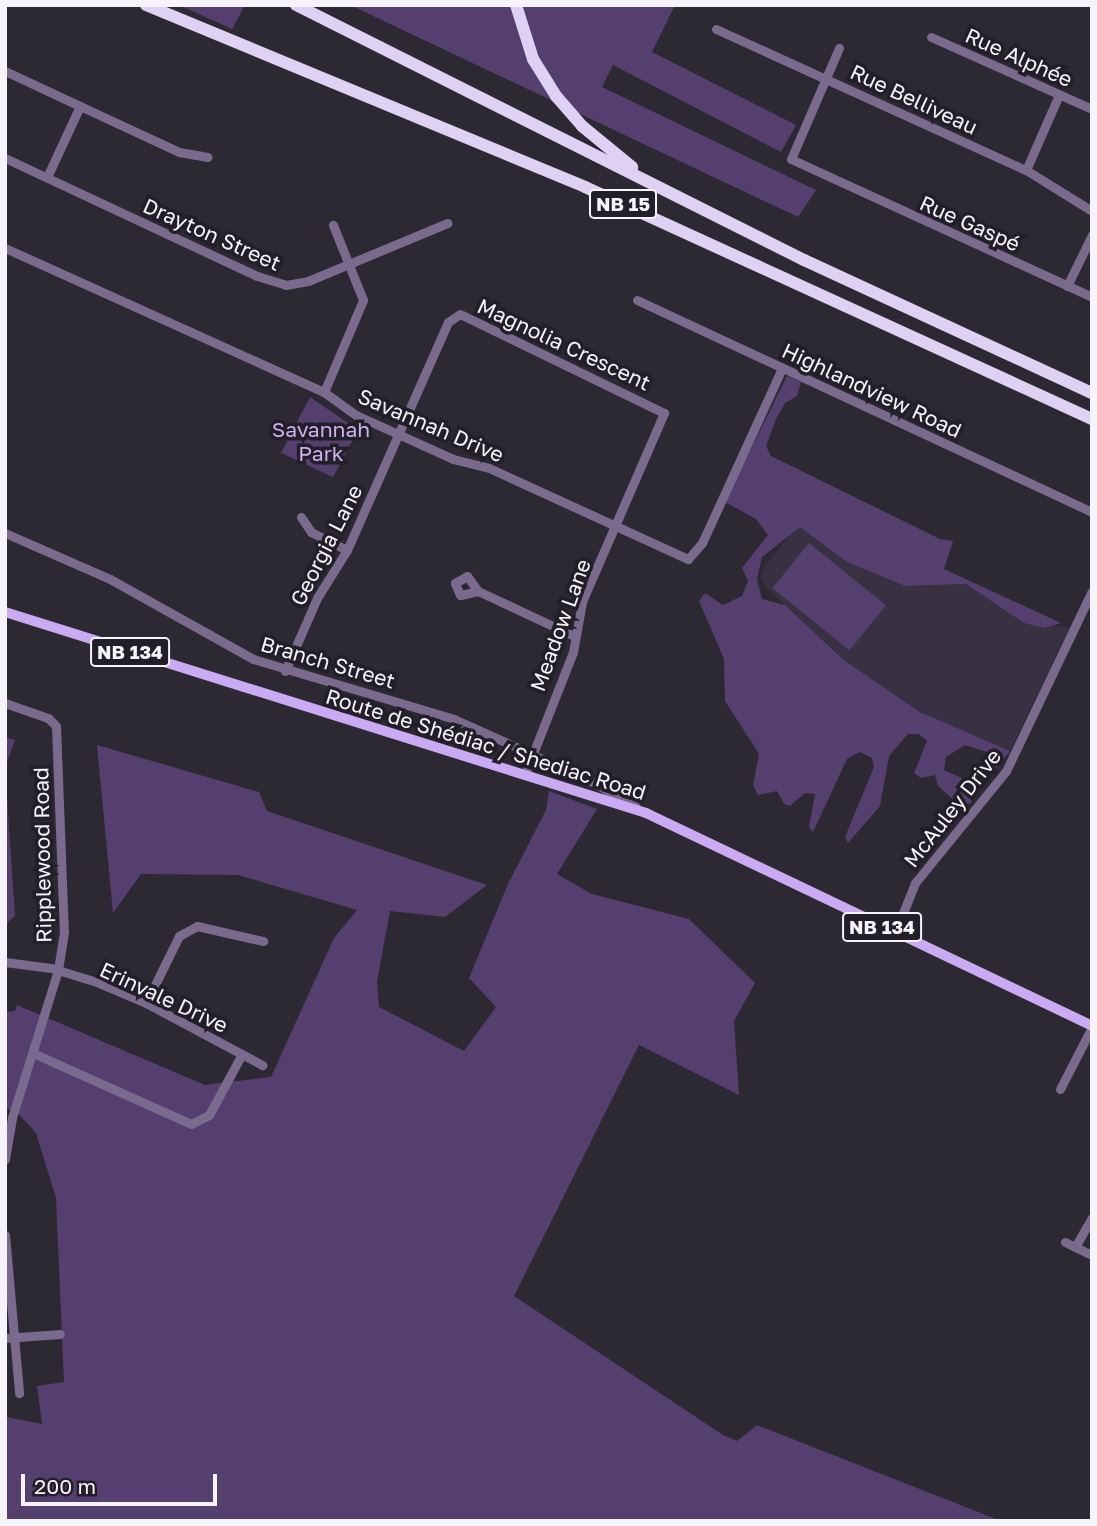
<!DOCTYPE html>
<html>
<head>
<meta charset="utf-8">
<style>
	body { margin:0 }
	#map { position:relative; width:1097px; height:1526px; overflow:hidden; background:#2d2933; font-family:"Golos Text",sans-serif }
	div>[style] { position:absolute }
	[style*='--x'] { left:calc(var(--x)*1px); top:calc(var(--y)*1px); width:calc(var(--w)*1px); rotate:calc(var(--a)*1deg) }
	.built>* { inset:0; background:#383141 }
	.green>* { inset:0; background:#553f6f; transform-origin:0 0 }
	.minor>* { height:9px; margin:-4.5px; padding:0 4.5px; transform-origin:4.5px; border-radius:4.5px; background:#7a6b8e }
	.major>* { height:10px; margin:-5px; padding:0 5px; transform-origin:5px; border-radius:5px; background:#caabf3 }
	.highway>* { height:12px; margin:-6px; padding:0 6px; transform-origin:6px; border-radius:6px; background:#dfd1f3 }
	span { translate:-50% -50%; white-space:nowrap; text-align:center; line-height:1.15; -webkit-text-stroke:7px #231f29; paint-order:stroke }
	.shield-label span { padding:2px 5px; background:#231f29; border:2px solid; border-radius:5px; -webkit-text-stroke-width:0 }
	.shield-label { font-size:19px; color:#f6f3fa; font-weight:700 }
	.street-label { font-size:21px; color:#f6f3fa }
	.park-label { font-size:21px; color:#ccb0f0 }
	.frame { position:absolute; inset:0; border:7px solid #f6f3fa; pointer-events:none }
	.scale { position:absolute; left:21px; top:1474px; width:196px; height:32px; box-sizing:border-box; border:4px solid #f6f3fa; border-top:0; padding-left:9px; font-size:21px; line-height:24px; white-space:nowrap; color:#f6f3fa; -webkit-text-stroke:5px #231f29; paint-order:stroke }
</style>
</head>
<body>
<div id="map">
	<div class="built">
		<div style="clip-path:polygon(800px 527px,848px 562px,905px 586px,966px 584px,1024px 623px,1070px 627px,1010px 751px,928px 716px,859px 673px,767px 588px,760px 579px,763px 569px,795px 528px)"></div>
	</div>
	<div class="green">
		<div style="clip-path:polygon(179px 5px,245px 5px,232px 29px)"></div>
		<div style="clip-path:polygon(350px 5px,675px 5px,652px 52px,796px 125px,781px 152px,613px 65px,602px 87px,816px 190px,798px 217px)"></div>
		<div style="clip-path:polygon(787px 376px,801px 382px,797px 396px,785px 403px,776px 419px,766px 446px,771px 456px,940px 539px,953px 541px,944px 569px,1061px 623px,1045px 628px,1024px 623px,966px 584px,905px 586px,847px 562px,800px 527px,762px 557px,757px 579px,762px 599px,785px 605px,845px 661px,920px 712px,1010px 751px,985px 782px,976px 774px,987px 766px,990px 758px,987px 752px,965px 745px,946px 757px,944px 770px,964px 779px,975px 792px,971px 803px,961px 807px,938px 786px,935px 775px,921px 778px,914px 773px,927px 741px,919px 734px,908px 734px,889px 756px,880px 806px,848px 843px,845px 837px,874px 767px,872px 758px,860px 752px,847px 759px,813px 832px,809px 827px,815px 794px,805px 793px,790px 806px,784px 804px,777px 791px,758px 795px,753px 785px,759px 754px,725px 701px,724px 659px,699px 601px,705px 593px,723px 605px,742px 596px,748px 581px,742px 568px,768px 535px,756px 519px,725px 502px)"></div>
		<div style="clip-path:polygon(310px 397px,358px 430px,333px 477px,281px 453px)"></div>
		<div style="left:809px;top:543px;width:99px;height:58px;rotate:39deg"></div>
		<div style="clip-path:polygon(5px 737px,15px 740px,5px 768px,15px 916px,7px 923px,5px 923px)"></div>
		<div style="clip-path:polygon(97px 745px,259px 792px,267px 811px,487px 885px,445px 917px,390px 911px,377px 982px,379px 1007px,464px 1051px,496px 1007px,469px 978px,508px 884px,546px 810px,549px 791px,597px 809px,557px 874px,592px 894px,689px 919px,755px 983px,734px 1021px,739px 1095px,639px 1045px,514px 1296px,723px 1435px,737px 1441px,757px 1425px,1001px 1521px,5px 1521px,5px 1410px,7px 1417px,42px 1424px,37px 1386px,64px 1382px,56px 1198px,36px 1133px,15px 1110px,5px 1109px,5px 1012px,15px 1011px,17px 1005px,205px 1085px,271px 1077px,334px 938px,357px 910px,238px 875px,141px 874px,113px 913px)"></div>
	</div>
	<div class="minor">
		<div style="--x:716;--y:29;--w:341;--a:24.5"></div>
		<div style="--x:1026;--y:170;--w:78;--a:31.8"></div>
		<div style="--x:931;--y:37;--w:176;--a:24.1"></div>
		<div style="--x:839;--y:48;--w:121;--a:113.4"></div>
		<div style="--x:791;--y:159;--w:331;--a:24.6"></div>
		<div style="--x:5;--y:71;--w:83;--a:25"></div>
		<div style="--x:80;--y:106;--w:78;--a:114.9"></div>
		<div style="--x:80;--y:106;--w:109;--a:24.9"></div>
		<div style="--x:179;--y:152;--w:29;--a:10"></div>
		<div style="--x:5;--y:158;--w:278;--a:25.1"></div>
		<div style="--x:257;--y:276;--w:30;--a:17"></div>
		<div style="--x:286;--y:285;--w:22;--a:-10"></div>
		<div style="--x:308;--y:281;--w:151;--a:-22.6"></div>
		<div style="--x:1026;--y:170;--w:82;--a:-66.3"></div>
		<div style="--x:5;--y:248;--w:350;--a:24.3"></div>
		<div style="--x:324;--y:392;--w:39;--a:36"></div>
		<div style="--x:356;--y:415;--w:107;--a:24.4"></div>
		<div style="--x:453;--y:459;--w:37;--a:14"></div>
		<div style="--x:489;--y:468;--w:219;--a:24.6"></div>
		<div style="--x:688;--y:559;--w:21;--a:-49"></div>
		<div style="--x:702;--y:543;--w:192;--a:-65.4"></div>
		<div style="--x:1067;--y:286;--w:57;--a:-63.9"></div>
		<div style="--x:637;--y:300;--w:502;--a:24.98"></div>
		<div style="--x:324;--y:392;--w:100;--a:-67"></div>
		<div style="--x:363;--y:300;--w:81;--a:-111.8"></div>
		<div style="--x:301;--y:517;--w:18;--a:56"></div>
		<div style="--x:311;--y:532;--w:40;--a:26.6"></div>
		<div style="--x:5;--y:533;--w:115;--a:23.7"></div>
		<div style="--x:110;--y:579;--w:164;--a:29.2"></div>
		<div style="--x:253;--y:659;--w:210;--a:16.6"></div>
		<div style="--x:454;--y:719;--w:150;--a:24.3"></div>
		<div style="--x:591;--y:781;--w:52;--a:30"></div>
		<div style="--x:478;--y:591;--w:18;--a:167"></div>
		<div style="--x:460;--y:595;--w:13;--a:-113"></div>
		<div style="--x:455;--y:583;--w:14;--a:-30"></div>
		<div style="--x:467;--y:576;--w:19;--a:54"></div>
		<div style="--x:478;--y:591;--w:106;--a:25.1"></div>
		<div style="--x:285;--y:671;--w:80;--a:-66.3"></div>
		<div style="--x:317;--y:598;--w:57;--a:-58"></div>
		<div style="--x:347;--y:550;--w:249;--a:-66.1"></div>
		<div style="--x:448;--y:322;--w:14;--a:-34"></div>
		<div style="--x:460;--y:314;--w:227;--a:25.9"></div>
		<div style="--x:664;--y:413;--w:206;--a:113.5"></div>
		<div style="--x:582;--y:602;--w:51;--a:100.2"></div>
		<div style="--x:573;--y:652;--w:131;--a:111.5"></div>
		<div style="--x:5;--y:703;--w:46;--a:19.2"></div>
		<div style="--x:48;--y:718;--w:11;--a:45"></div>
		<div style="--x:56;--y:726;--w:206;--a:87.8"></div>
		<div style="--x:64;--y:932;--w:38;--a:99"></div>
		<div style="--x:58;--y:970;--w:155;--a:107.3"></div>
		<div style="--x:12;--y:1118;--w:42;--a:99.7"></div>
		<div style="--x:895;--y:933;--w:54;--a:-68.2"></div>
		<div style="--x:915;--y:883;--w:144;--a:-50.9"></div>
		<div style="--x:1006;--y:771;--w:199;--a:-64.5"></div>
		<div style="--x:5;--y:962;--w:46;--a:7.4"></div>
		<div style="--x:51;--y:968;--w:48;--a:16.9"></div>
		<div style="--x:97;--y:982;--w:53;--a:23.2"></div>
		<div style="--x:146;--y:1003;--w:132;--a:28.1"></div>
		<div style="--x:146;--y:1003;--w:75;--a:-63.8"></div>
		<div style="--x:179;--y:936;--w:21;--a:-29"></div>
		<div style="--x:197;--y:926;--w:68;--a:12.8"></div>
		<div style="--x:33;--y:1053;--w:173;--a:24.2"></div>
		<div style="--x:191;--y:1124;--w:20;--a:-27"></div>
		<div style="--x:209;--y:1115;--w:69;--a:-61.6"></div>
		<div style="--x:1060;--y:1089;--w:70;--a:-62.7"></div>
		<div style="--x:5;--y:1235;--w:159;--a:84.9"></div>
		<div style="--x:1065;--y:1242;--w:30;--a:26"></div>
		<div style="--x:1075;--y:1247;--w:34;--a:-60"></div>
		<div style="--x:5;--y:1338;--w:55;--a:-4.2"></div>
	</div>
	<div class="major">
		<div style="--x:5;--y:612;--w:672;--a:17.41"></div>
		<div style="--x:646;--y:813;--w:494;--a:25.5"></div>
	</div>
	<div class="highway">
		<div style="--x:146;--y:5;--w:475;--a:22.5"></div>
		<div style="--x:585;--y:187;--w:558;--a:24.59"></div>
		<div style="--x:296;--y:5;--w:568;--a:26.66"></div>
		<div style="--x:804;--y:260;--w:317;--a:24.8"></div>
		<div style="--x:516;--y:5;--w:57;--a:72.5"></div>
		<div style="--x:533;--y:59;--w:44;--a:58.1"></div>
		<div style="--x:556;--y:96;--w:40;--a:49"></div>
		<div style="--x:582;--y:126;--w:65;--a:39.4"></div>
	</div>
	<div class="shield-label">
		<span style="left:623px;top:204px">NB 15</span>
		<span style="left:130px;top:652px">NB 134</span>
		<span style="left:882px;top:927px">NB 134</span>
	</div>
	<div class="street-label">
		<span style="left:1019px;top:57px;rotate:24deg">Rue Alphée</span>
		<span style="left:914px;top:99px;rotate:25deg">Rue Belliveau</span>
		<span style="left:970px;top:223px;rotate:24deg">Rue Gaspé</span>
		<span style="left:212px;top:234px;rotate:24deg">Drayton Street</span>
		<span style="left:564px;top:344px;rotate:25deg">Magnolia Crescent</span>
		<span style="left:872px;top:390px;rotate:25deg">Highlandview Road</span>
		<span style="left:431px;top:425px;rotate:23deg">Savannah Drive</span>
		<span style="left:326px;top:545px;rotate:-63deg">Georgia Lane</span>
		<span style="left:560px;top:625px;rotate:-70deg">Meadow Lane</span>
		<span style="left:328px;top:662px;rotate:16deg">Branch Street</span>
		<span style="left:486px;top:744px;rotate:17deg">Route de Shédiac / Shediac Road</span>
		<span style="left:952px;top:808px;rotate:-52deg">McAuley Drive</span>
		<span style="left:42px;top:855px;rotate:-91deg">Ripplewood Road</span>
		<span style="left:164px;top:997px;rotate:25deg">Erinvale Drive</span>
	</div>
	<div class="park-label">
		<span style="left:321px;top:441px">Savannah<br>Park</span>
	</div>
	<div class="frame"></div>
	<div class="scale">200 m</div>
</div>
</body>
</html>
